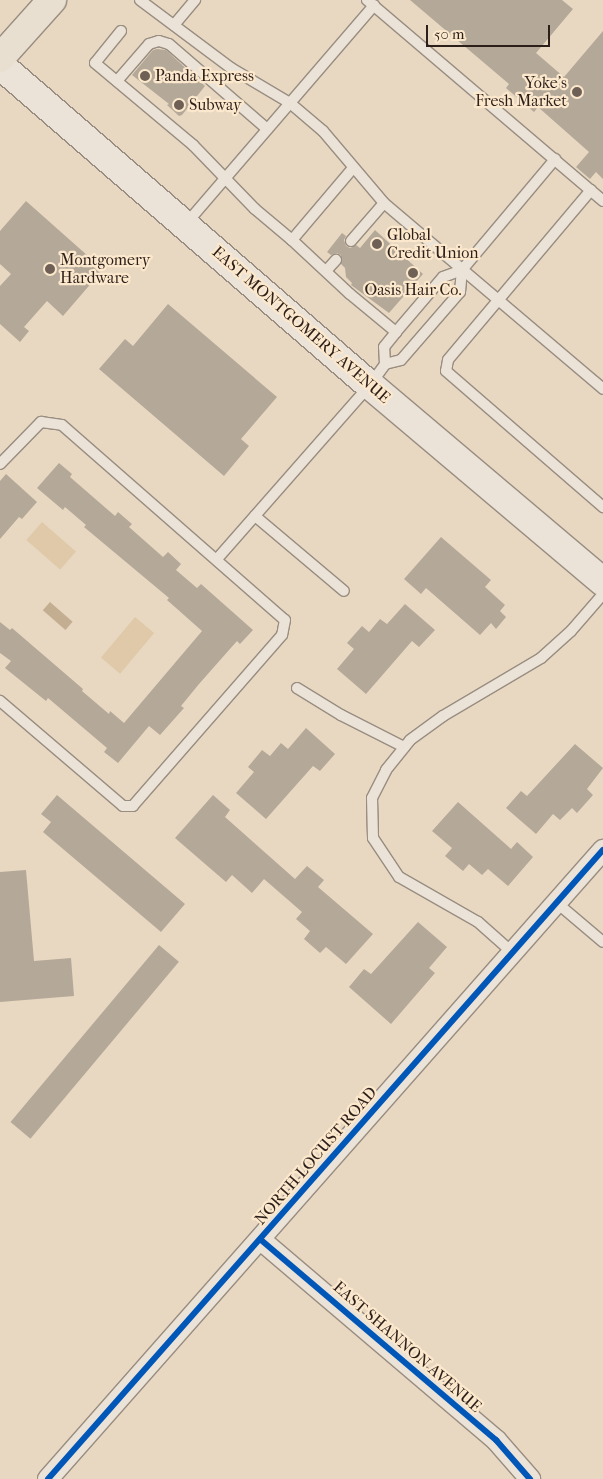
<!DOCTYPE html>
<html>
<head>
<meta charset="utf-8">
<style>
	body { margin:0 }
	#map { position:relative; width:603px; height:1479px; overflow:hidden; background:#e9d8c1; font-family:"IM FELL French Canon",serif }
	div>[style] { position:absolute }
	[style*='--x'] { left:calc(var(--x)*1px); top:calc(var(--y)*1px); width:calc(var(--w)*1px); rotate:calc(var(--a)*1deg) }
	.green>* { inset:0; background:#dfc9a9; transform-origin:0 0 }
	.water>* { inset:0; background:#c4ae91; transform-origin:0 0 }
	.building>* { inset:0; background:#b4a898; transform-origin:0 0 }
	.roads { filter:drop-shadow(1px 0 #988d80) drop-shadow(-1px 0 #988d80) drop-shadow(0 1px #988d80) drop-shadow(0 -1px #988d80) }
	.service>* { height:10px; margin:-5px; padding:0 5px; transform-origin:5px; border-radius:5px; background:#ece3d8 }
	.minor>* { height:20px; margin:-10px; padding:0 10px; transform-origin:10px; border-radius:10px; background:#ece3d8 }
	.secondary>* { height:28px; margin:-14px; padding:0 14px; transform-origin:14px; border-radius:14px; background:#ece3d8 }
	.primary>* { height:28px; margin:-14px; padding:0 14px; transform-origin:14px; border-radius:14px; background:#e8dfd1 }
	.cycleway>* { height:6px; margin:-3px; padding:0 3px; transform-origin:3px; border-radius:3px; background:#0057b8 }
	.dots>* { width:14px; height:14px; translate:-50% -50%; box-sizing:border-box; border:2px solid #fce8cc; border-radius:50% }
	span { translate:-50% -50%; white-space:nowrap; text-align:center; line-height:1.15; -webkit-text-stroke:4.5px #fce8cc; paint-order:stroke }
	.poi-label { font-size:16px; color:#2c1f1a }
	.left { translate:0 -50%; text-align:left }
	.right { translate:-100% -50%; text-align:right }
	.street-label { font-size:16px; color:#2c1f1a }
	.scale { position:absolute; left:426px; top:25px; width:124px; height:22px; box-sizing:border-box; border:2px solid #2c1f1a; border-top:0; padding-left:6px; font-size:15px; line-height:18px; white-space:nowrap; color:#2c1f1a; -webkit-text-stroke:4px #fce8cc; paint-order:stroke }
</style>
</head>
<body>
<div id="map">
	<div class="green">
		<div style="left:42px;top:522px;width:45px;height:24px;rotate:41deg"></div>
		<div style="left:135px;top:617px;width:25px;height:53px;rotate:40deg"></div>
	</div>
	<div class="water">
		<div style="left:50px;top:602px;width:30px;height:11px;rotate:41deg"></div>
	</div>
	<div class="building">
		<div style="clip-path:polygon(410px 0,562px 0,573px 9px,536px 53px,564px 77px,603px 31px,603px 179px,596px 172px,590px 179px,576px 167px,589px 152px,538px 107px,534px 112px,506px 88px,509px 84px)"></div>
		<div style="clip-path:polygon(157px 49px,166px 50px,205px 86px,182px 115px,179px 116px,167px 105px,169px 104px,132px 75px,153px 50px)"></div>
		<div style="clip-path:polygon(26px 201px,88px 256px,85px 259px,100px 273px,63px 316px,47px 301px,24px 327px,29px 331px,20px 342px,0 324px,0 286px,11px 274px,0 264px,0 231px)"></div>
		<div style="clip-path:polygon(375px 230px,423px 274px,389px 313px,351px 285px,352px 283px,346px 277px,345px 268px,341px 264px,341px 255px,337px 253px,331px 255px,327px 252px,342px 233px,346px 236px,344px 240px,346px 246px,350px 248px,356px 245px,360px 248px)"></div>
		<div style="clip-path:polygon(168px 304px,277px 397px,241px 439px,249px 446px,224px 476px,99px 369px,125px 339px,133px 346px)"></div>
		<div style="clip-path:polygon(59px 463px,72px 474px,70px 477px,115px 516px,118px 512px,132px 524px,129px 527px,163px 557px,168px 552px,181px 564px,176px 570px,197px 588px,201px 584px,253px 630px,240px 644px,237px 641px,199px 684px,181px 706px,184px 708px,160px 735px,149px 726px,118px 763px,104px 752px,107px 748px,48px 698px,46px 701px,5px 668px,11px 661px,0 653px,0 622px,10px 630px,12px 628px,83px 689px,82px 691px,109px 714px,110px 711px,124px 723px,202px 631px,167px 600px,169px 598px,84px 527px,86px 525px,65px 507px,63px 510px,37px 488px)"></div>
		<div style="clip-path:polygon(6px 474px,37px 502px,22px 519px,19px 517px,0 539px,0 481px)"></div>
		<div style="clip-path:polygon(441px 537px,491px 580px,485px 587px,505px 605px,500px 611px,506px 617px,496px 629px,491px 623px,480px 635px,426px 588px,421px 594px,404px 579px)"></div>
		<div style="clip-path:polygon(405px 604px,435px 630px,419px 647px,412px 641px,366px 694px,337px 669px,354px 649px,347px 643px,362px 626px,369px 632px,380px 619px,387px 624px)"></div>
		<div style="clip-path:polygon(306px 728px,335px 754px,320px 771px,313px 766px,266px 819px,236px 793px,254px 772px,248px 767px,262px 750px,270px 756px,281px 743px,288px 749px)"></div>
		<div style="clip-path:polygon(575px 744px,603px 768px,587px 789px,593px 795px,577px 813px,572px 808px,560px 820px,553px 814px,536px 834px,506px 808px,521px 791px,527px 796px)"></div>
		<div style="clip-path:polygon(57px 795px,185px 904px,161px 932px,43px 832px,51px 822px,41px 814px)"></div>
		<div style="clip-path:polygon(213px 795px,230px 810px,225px 817px,295px 879px,307px 866px,324px 880px,318px 887px,373px 934px,346px 964px,326px 947px,320px 953px,304px 939px,310px 931px,296px 919px,302px 912px,264px 879px,252px 893px,232px 875px,226px 882px,175px 838px)"></div>
		<div style="clip-path:polygon(458px 802px,511px 849px,517px 842px,533px 857px,508px 886px,488px 869px,482px 875px,469px 864px,463px 871px,445px 856px,452px 848px,432px 831px)"></div>
		<div style="clip-path:polygon(26px 870px,34px 961px,71px 958px,74px 996px,0 1002px,0 872px)"></div>
		<div style="clip-path:polygon(418px 922px,447px 947px,429px 968px,435px 973px,391px 1024px,349px 987px,364px 969px,371px 974px)"></div>
		<div style="left:159px;top:945px;width:26px;height:231px;rotate:40deg"></div>
	</div>
	<div class="roads">
		<div class="service">
			<div style="--x:140;--y:0;--w:114;--a:36.8"></div>
			<div style="--x:231;--y:68;--w:69;--a:30.7"></div>
			<div style="--x:290;--y:103;--w:43;--a:40.3"></div>
			<div style="--x:323;--y:131;--w:94;--a:49.7"></div>
			<div style="--x:384;--y:203;--w:287;--a:40.3"></div>
			<div style="--x:367;--y:0;--w:310;--a:40.4"></div>
			<div style="--x:174;--y:25;--w:33;--a:-50"></div>
			<div style="--x:121;--y:31;--w:41;--a:129.1"></div>
			<div style="--x:95;--y:63;--w:128;--a:39.9"></div>
			<div style="--x:193;--y:145;--w:89;--a:45.9"></div>
			<div style="--x:255;--y:209;--w:48;--a:40"></div>
			<div style="--x:292;--y:240;--w:94;--a:-49.7"></div>
			<div style="--x:117;--y:81;--w:49;--a:-49.1"></div>
			<div style="--x:149;--y:44;--w:10;--a:-17"></div>
			<div style="--x:159;--y:41;--w:10;--a:17"></div>
			<div style="--x:169;--y:44;--w:130;--a:40.9"></div>
			<div style="--x:591;--y:190;--w:222;--a:130.1"></div>
			<div style="--x:448;--y:360;--w:11;--a:100"></div>
			<div style="--x:446;--y:371;--w:208;--a:40.9"></div>
			<div style="--x:185;--y:225;--w:290;--a:-49.3"></div>
			<div style="--x:292;--y:240;--w:79;--a:43"></div>
			<div style="--x:350;--y:294;--w:60;--a:39.6"></div>
			<div style="--x:351;--y:241;--w:50;--a:-49"></div>
			<div style="--x:326;--y:271;--w:15;--a:-48"></div>
			<div style="--x:385;--y:364;--w:16;--a:-14"></div>
			<div style="--x:401;--y:360;--w:90;--a:-49.1"></div>
			<div style="--x:460;--y:292;--w:22;--a:-85"></div>
			<div style="--x:0;--y:464;--w:59;--a:-45.7"></div>
			<div style="--x:41;--y:422;--w:21;--a:8"></div>
			<div style="--x:62;--y:425;--w:296;--a:41.2"></div>
			<div style="--x:285;--y:620;--w:15;--a:101"></div>
			<div style="--x:282;--y:635;--w:227;--a:131.1"></div>
			<div style="--x:133;--y:806;--w:10;--a:180"></div>
			<div style="--x:123;--y:806;--w:162;--a:-139.5"></div>
			<div style="--x:255;--y:516;--w:116;--a:40.1"></div>
			<div style="--x:217;--y:559;--w:232;--a:-48.7"></div>
			<div style="--x:370;--y:385;--w:26;--a:-54"></div>
			<div style="--x:385;--y:364;--w:17;--a:-93"></div>
			<div style="--x:384;--y:347;--w:19;--a:-51"></div>
			<div style="--x:396;--y:332;--w:72;--a:-49.5"></div>
			<div style="--x:443;--y:277;--w:20;--a:-20"></div>
			<div style="--x:462;--y:270;--w:145;--a:-50"></div>
			<div style="--x:297;--y:688;--w:52;--a:31.5"></div>
			<div style="--x:341;--y:715;--w:71;--a:26.9"></div>
			<div style="--x:557;--y:903;--w:60;--a:40.3"></div>
			<div style="--x:513;--y:953;--w:47;--a:-138.5"></div>
			<div style="--x:478;--y:922;--w:91;--a:-150.3"></div>
			<div style="--x:399;--y:877;--w:47;--a:-123.7"></div>
			<div style="--x:373;--y:838;--w:40;--a:-91.4"></div>
			<div style="--x:372;--y:798;--w:31;--a:-63"></div>
			<div style="--x:386;--y:770;--w:38;--a:-51"></div>
			<div style="--x:410;--y:740;--w:41;--a:-36"></div>
			<div style="--x:443;--y:716;--w:114;--a:-30.6"></div>
			<div style="--x:541;--y:658;--w:40;--a:-42"></div>
			<div style="--x:571;--y:631;--w:49;--a:-49.1"></div>
		</div>
		<div class="minor">
			<div style="--x:261;--y:1240;--w:309;--a:40.4"></div>
			<div style="--x:496;--y:1440;--w:52;--a:48.9"></div>
			<div style="--x:48;--y:1479;--w:839;--a:-48.58"></div>
		</div>
		<div class="secondary">
			<div style="--x:0;--y:65;--w:489;--a:40.9"></div>
			<div style="--x:370;--y:385;--w:305;--a:40.2"></div>
		</div>
		<div class="primary">
			<div style="--x:0;--y:58;--w:78;--a:-48.1"></div>
		</div>
	</div>
	<div class="cycleway">
		<div style="--x:261;--y:1240;--w:309;--a:40.4"></div>
		<div style="--x:496;--y:1440;--w:52;--a:48.9"></div>
		<div style="--x:48;--y:1479;--w:839;--a:-48.58"></div>
	</div>
	<div class="dots">
		<div style="left:145px;top:76px;background:#6e6054"></div>
		<div style="left:577px;top:92px;background:#6e6054"></div>
		<div style="left:179px;top:105px;background:#6e6054"></div>
		<div style="left:377px;top:244px;background:#6e6054"></div>
		<div style="left:50px;top:269px;background:#6e6054"></div>
		<div style="left:413px;top:273px;background:#6e6054"></div>
	</div>
	<div class="poi-label">
		<span class="left" style="left:155px;top:76px">Panda Express</span>
		<span class="right" style="left:567px;top:92px">Yoke's<br>Fresh Market</span>
		<span class="left" style="left:189px;top:105px">Subway</span>
		<span class="left" style="left:387px;top:244px">Global<br>Credit Union</span>
		<span class="left" style="left:60px;top:269px">Montgomery<br>Hardware</span>
		<span style="left:413px;top:290px">Oasis Hair Co.</span>
	</div>
	<div class="street-label">
		<span style="left:301px;top:325px;rotate:41deg">EAST MONTGOMERY AVENUE</span>
		<span style="left:316px;top:1156px;rotate:-49deg">NORTH LOCUST ROAD</span>
		<span style="left:407px;top:1347px;rotate:41deg">EAST SHANNON AVENUE</span>
	</div>
	<div class="scale">50 m</div>
</div>
</body>
</html>
